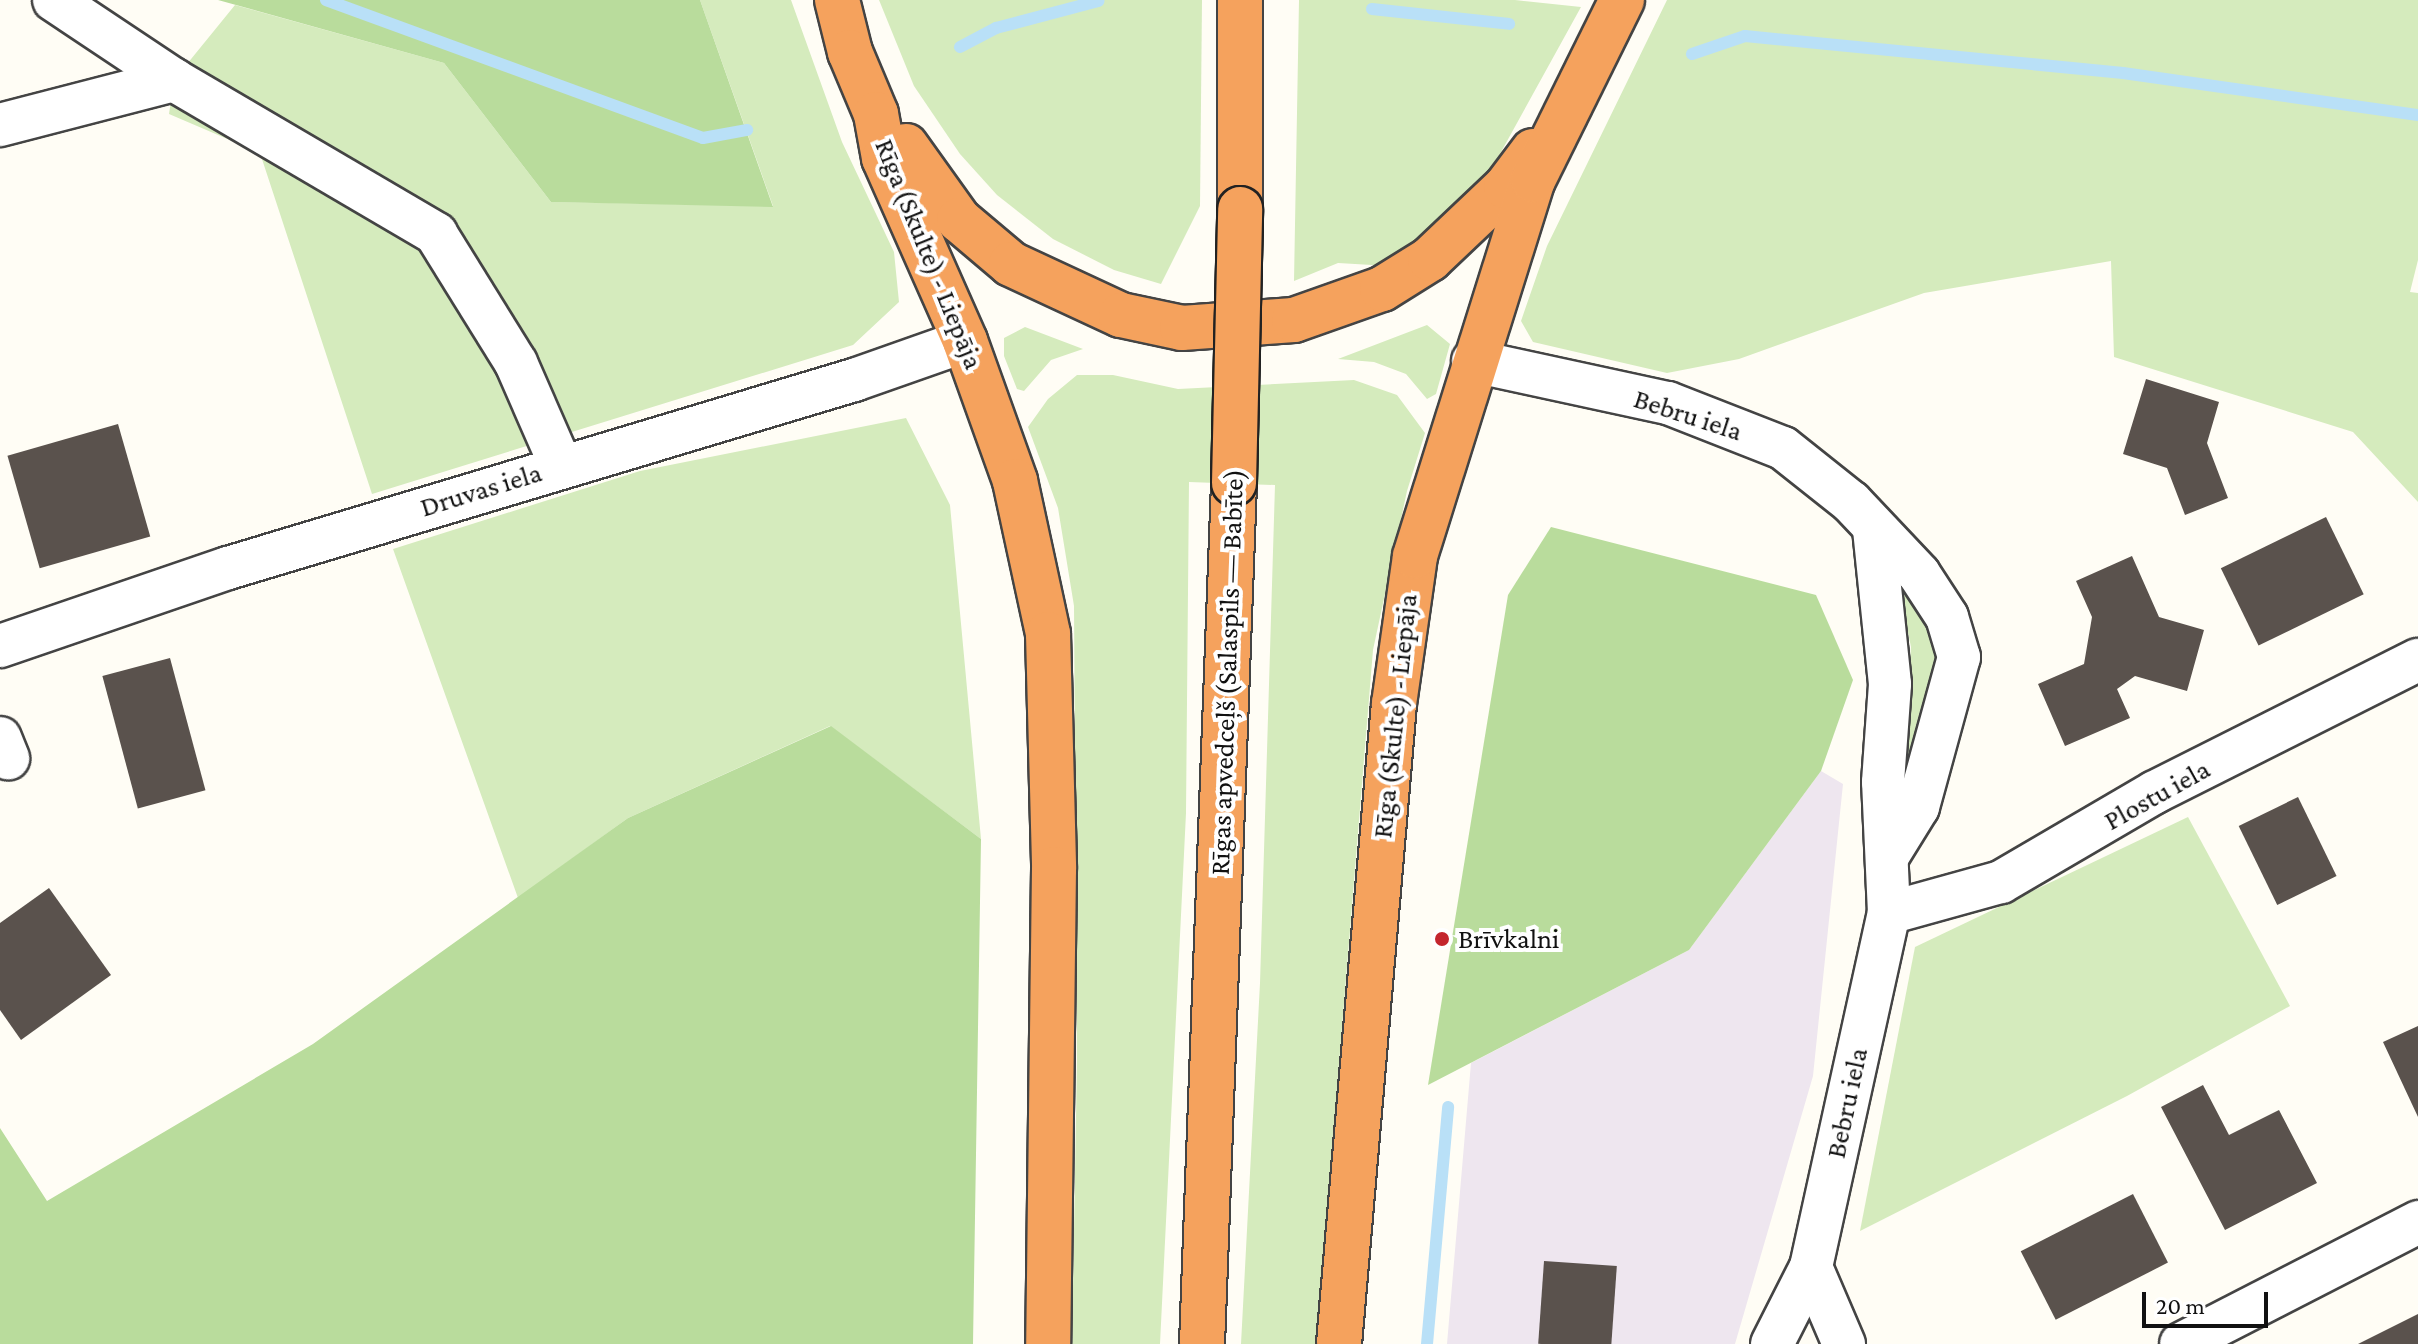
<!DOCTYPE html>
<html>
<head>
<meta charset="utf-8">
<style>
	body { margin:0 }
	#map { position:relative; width:2418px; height:1344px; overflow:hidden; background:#fffdf5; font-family:"Crimson Pro",serif }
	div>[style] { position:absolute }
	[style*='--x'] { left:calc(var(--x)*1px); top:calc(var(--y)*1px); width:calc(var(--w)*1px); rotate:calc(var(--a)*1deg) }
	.industrial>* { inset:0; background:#eee6ef }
	.green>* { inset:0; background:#d5ebbd }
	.forest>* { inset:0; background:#b9dc9c }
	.stream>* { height:12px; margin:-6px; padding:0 6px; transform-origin:6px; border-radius:6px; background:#b9e0f7 }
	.building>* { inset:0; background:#5a524d; transform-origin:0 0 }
	.roads { filter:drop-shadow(2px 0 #444) drop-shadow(-2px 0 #444) drop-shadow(0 2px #444) drop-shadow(0 -2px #444) }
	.minor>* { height:42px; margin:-21px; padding:0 21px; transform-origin:21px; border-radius:21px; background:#fff }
	.highway>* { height:44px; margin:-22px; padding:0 22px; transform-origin:22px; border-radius:22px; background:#f5a25d }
	.bridges { filter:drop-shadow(2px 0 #222) drop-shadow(-2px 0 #222) drop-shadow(0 2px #222) drop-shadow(0 -2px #222) }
	.highway-bridge>* { height:44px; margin:-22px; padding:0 22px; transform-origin:22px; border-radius:22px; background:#f5a25d }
	.dots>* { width:22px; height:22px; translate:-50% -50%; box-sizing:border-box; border:4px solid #fff; border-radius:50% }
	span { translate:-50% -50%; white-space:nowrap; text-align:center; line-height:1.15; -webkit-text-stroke:8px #fff; paint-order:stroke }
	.street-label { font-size:28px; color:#111 }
	.poi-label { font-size:28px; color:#111 }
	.left { translate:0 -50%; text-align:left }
	.scale { position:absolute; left:2142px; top:1292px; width:126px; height:36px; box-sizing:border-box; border:4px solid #111; border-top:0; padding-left:10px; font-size:24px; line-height:28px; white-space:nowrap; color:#111; -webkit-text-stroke:6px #fff; paint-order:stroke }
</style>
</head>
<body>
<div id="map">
	<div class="industrial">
		<div style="clip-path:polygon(1821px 771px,1843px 784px,1813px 1076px,1735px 1344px,1447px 1344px,1471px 1063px,1689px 950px)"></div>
	</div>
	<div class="green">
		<div style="clip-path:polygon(700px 0,791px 0,842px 142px,894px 252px,899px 302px,853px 345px,372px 494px,260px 153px,169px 114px,174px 80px,235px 5px,444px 63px,551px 202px,773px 206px)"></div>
		<div style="clip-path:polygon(879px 0,1202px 0,1200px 206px,1161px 284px,1114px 270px,1053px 239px,997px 195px,960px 154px,914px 86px)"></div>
		<div style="clip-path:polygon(1299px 0,1515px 0,1581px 7px,1496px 161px,1445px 224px,1389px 266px,1338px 263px,1294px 281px)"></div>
		<div style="clip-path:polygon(1667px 0,2418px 0,2418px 260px,2410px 292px,2418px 293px,2418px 502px,2353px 432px,2114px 357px,2111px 261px,1924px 293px,1739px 359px,1667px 373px,1533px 342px,1521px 321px,1547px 246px)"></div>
		<div style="clip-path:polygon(1427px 325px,1450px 344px,1436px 394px,1427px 399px,1406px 374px,1374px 362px,1338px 359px)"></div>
		<div style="clip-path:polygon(1025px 327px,1083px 349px,1051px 360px,1024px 391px,1017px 389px,1004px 356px,1004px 338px)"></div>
		<div style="clip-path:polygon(1077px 375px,1113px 375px,1178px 389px,1354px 380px,1397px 395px,1425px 433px,1407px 491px,1373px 650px,1316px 1344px,1241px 1344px,1260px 983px,1275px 485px,1189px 482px,1186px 813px,1160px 1344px,1072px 1344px,1077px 1060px,1074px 606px,1058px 508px,1028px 427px,1048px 399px)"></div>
		<div style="clip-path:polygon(906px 418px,950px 505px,981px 839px,830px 726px,628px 818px,518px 898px,393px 549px,640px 471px)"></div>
		<div style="clip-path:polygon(1897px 579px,1938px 639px,1942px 666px,1912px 771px,1905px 746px,1911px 647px)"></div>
		<div style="clip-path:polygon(2188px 817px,2290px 1006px,2127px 1096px,1860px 1231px,1915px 947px)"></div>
	</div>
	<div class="forest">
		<div style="clip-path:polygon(218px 0,700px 0,773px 207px,551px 202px,444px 63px)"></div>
		<div style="clip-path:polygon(1551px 527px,1816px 595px,1853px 680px,1821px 771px,1689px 950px,1428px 1085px,1508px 595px)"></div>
		<div style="clip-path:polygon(831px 726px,981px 839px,973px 1344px,0 1344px,0 1128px,47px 1201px,313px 1044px,628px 818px)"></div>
	</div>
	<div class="stream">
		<div style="--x:326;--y:0;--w:401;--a:20.1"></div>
		<div style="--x:703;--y:138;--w:45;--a:-10.3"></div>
		<div style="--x:1372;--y:9;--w:138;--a:6.2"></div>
		<div style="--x:960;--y:47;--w:41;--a:-27.8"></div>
		<div style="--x:996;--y:28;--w:106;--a:-14.8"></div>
		<div style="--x:1692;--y:54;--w:56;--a:-18.8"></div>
		<div style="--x:1745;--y:36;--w:380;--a:5.6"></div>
		<div style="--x:2123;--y:73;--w:298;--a:8.1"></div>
		<div style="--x:1427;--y:1344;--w:238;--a:-84.9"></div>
	</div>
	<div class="building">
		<div style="clip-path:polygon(2146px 379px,2219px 402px,2207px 443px,2228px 498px,2185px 515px,2167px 468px,2123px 454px)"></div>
		<div style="left:118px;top:424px;width:117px;height:115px;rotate:74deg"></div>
		<div style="left:2326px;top:517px;width:86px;height:117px;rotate:64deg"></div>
		<div style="clip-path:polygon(2132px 556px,2159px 617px,2204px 630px,2187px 691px,2135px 676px,2117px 689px,2130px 718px,2065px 746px,2038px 684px,2084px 664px,2092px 617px,2076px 581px)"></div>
		<div style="left:170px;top:658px;width:137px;height:70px;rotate:75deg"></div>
		<div style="left:2298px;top:797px;width:88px;height:66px;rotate:64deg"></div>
		<div style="clip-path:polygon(49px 888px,111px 975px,21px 1040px,0 1010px,0 923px)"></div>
		<div style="clip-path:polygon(2418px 1026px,2418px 1117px,2383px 1042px)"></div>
		<div style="clip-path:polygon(2203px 1085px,2229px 1135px,2279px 1110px,2317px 1183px,2225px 1230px,2161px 1107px)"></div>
		<div style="left:2133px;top:1194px;width:77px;height:126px;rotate:63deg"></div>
		<div style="left:1544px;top:1261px;width:73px;height:83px;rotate:4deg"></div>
		<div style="clip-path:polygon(2418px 1314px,2418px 1344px,2358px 1344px)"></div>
	</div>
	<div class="roads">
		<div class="minor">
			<div style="--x:54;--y:0;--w:144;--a:33.7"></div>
			<div style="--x:174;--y:80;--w:304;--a:30.4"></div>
			<div style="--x:436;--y:234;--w:152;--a:58.2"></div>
			<div style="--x:516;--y:363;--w:112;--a:66.4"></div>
			<div style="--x:0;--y:125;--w:180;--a:-14.5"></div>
			<div style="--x:1473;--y:361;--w:199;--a:12.2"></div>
			<div style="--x:1668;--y:403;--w:123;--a:21.4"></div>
			<div style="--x:1783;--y:448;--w:87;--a:38.5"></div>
			<div style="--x:1851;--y:502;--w:99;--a:46.6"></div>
			<div style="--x:1919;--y:574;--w:51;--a:56.9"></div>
			<div style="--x:1947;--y:617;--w:42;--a:73.3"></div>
			<div style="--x:1959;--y:657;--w:156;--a:105.3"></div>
			<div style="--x:1918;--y:807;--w:55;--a:121.7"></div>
			<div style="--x:0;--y:646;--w:241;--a:-18.9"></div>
			<div style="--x:228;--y:568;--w:654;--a:-16.72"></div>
			<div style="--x:854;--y:380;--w:118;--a:-19.4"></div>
			<div style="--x:0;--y:738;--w:22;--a:68"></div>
			<div style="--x:1889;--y:913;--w:116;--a:-15.5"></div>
			<div style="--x:2001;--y:882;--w:178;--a:-30.3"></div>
			<div style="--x:2155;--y:792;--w:294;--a:-26.7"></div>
			<div style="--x:1811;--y:1267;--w:84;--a:66.8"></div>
			<div style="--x:1772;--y:1344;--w:86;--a:-63.1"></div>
			<div style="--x:1811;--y:1267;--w:362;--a:-77.6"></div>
			<div style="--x:1889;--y:913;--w:131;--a:-92.6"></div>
			<div style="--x:1883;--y:782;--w:98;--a:-85.9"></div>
			<div style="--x:1890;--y:684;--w:156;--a:-95.9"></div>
			<div style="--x:2181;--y:1344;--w:267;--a:-27.2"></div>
		</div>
		<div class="highway">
			<div style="--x:837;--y:0;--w:54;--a:76"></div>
			<div style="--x:850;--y:52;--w:67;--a:67.2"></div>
			<div style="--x:876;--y:114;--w:45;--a:79.7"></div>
			<div style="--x:884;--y:158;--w:200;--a:66.1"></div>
			<div style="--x:965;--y:341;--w:149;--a:70.3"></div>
			<div style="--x:1015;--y:481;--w:157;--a:77.8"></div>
			<div style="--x:1048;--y:634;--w:235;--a:88.5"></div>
			<div style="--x:1054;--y:869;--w:475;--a:90.7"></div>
			<div style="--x:906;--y:146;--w:91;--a:54.4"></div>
			<div style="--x:959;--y:220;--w:68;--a:40.2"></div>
			<div style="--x:1011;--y:264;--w:121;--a:24.9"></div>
			<div style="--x:1121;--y:315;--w:62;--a:12"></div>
			<div style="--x:1182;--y:328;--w:112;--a:-4.1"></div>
			<div style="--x:1294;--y:320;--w:93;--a:-19.4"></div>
			<div style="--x:1382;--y:289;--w:57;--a:-32"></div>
			<div style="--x:1430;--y:259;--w:105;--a:-43.5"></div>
			<div style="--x:1506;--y:187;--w:45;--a:-53.1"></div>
			<div style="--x:1240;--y:209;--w:209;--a:-90"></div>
			<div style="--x:1202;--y:1344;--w:862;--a:-87.87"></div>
			<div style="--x:1339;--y:1344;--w:642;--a:-85.09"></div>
			<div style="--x:1394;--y:704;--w:149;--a:-81.9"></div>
			<div style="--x:1415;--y:556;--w:394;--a:-72.6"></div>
			<div style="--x:1533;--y:180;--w:201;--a:-63.7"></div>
		</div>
	</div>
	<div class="bridges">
		<div class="highway-bridge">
			<div style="--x:1234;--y:483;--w:274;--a:-88.7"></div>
		</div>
	</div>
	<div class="dots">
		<div style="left:1442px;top:939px;background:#c4262e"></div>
	</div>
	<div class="street-label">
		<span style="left:929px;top:254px;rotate:68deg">Rīga (Skulte) - Liepāja</span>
		<span style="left:1688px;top:415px;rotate:18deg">Bebru iela</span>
		<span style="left:481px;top:490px;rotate:-17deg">Druvas iela</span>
		<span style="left:1227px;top:672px;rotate:-88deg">Rīgas apvedceļš (Salaspils — Babīte)</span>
		<span style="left:1395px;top:716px;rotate:-84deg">Rīga (Skulte) - Liepāja</span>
		<span style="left:2157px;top:795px;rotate:-29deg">Plostu iela</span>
		<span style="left:1847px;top:1103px;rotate:-78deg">Bebru iela</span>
	</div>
	<div class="poi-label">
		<span class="left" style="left:1458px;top:939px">Brīvkalni</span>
	</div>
	<div class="scale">20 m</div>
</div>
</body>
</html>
